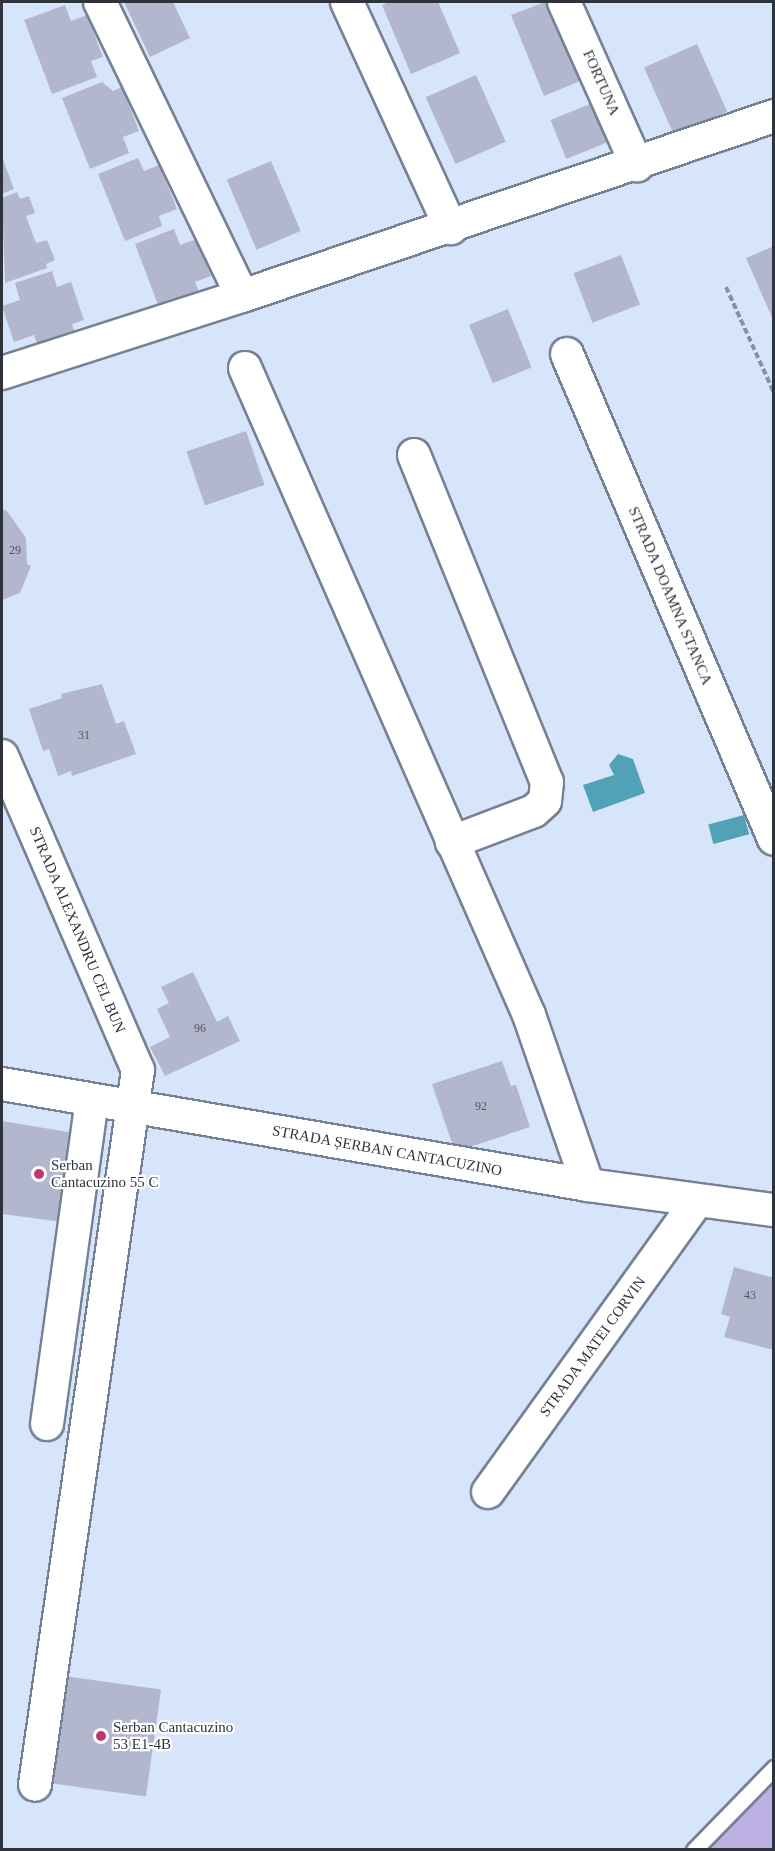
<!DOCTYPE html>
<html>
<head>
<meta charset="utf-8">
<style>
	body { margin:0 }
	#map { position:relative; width:775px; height:1851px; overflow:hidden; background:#d7e5fa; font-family:"Times New Roman",serif }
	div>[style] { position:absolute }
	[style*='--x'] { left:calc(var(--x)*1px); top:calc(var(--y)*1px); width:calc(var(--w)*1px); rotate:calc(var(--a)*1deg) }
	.green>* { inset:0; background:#beb0e2 }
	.water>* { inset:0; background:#51a1b7; transform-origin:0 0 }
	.building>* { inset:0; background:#b3b7cd; transform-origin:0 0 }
	.path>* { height:4px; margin-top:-2px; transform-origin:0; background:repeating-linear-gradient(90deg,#87909f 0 6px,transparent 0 9px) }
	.roads { filter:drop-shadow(2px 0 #758194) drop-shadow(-2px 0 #758194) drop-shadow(0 2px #758194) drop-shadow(0 -2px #758194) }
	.service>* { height:15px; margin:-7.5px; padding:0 7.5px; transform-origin:7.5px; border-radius:7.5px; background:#fff }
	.minor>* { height:32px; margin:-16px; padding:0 16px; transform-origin:16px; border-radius:16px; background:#fff }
	.dots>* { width:16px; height:16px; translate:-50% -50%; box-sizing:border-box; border:3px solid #fff; border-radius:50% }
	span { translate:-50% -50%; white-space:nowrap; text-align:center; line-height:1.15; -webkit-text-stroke:4.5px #fff; paint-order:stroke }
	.number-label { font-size:12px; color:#505560 }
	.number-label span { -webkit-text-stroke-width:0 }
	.street-label { font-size:15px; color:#2f343c }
	.poi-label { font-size:15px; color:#2f343c }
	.left { translate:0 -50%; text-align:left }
	.frame { position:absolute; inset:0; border:3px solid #2f343c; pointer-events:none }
</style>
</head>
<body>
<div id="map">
	<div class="green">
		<div style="clip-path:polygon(773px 1783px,773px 1849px,709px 1849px)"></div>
	</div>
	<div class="water">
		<div style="clip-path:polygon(618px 754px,633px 759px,645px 793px,593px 812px,583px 785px,614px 775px,609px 765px)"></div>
		<div style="left:744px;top:815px;width:20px;height:37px;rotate:75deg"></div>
	</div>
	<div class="building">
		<div style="clip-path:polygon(124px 2px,173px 2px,190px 38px,150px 57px)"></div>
		<div style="clip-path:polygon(390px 2px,438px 2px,460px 53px,411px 74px,382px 5px)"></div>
		<div style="clip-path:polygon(545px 2px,554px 2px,585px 79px,544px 96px,511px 15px)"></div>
		<div style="clip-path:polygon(65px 5px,71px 21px,87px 15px,103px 57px,91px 61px,97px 77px,52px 94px,24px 20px)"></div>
		<div style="left:697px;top:44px;width:74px;height:58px;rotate:66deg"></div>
		<div style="left:476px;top:75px;width:73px;height:55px;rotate:66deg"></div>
		<div style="clip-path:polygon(102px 82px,113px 91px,122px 87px,139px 131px,123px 137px,129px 153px,90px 169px,62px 98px)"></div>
		<div style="left:595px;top:102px;width:42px;height:48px;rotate:68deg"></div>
		<div style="clip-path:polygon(2px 157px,14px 189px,2px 194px)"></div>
		<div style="clip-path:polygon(138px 158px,144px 171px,159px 165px,177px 209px,159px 216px,162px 226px,125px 241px,98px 174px)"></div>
		<div style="left:271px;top:161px;width:76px;height:48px;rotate:67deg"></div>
		<div style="clip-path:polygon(17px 192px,20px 199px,29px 196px,35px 213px,26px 216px,36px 243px,47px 240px,55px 260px,46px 264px,47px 268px,5px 283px,2px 198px)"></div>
		<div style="clip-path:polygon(174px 229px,180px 245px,197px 239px,211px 276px,195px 282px,200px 295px,160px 310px,135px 244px)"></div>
		<div style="clip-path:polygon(774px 246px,774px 322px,746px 258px)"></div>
		<div style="left:621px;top:255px;width:53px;height:51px;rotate:69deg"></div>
		<div style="clip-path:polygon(52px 271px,57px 287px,71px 282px,84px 320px,72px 324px,75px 334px,38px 347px,34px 335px,14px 342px,2px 306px,20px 300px,15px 283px)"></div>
		<div style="left:508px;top:309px;width:63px;height:42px;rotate:68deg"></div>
		<div style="left:246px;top:431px;width:57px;height:63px;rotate:71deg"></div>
		<div style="clip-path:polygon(2px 509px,7px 511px,26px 538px,27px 564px,31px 566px,20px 593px,2px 600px)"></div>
		<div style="clip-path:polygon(102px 684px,116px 724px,124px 721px,136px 754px,72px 776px,71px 771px,58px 776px,49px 749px,43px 751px,29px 709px,62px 698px,61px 694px)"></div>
		<div style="clip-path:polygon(193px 972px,217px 1022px,228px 1016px,240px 1041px,165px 1076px,150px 1047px,170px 1037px,157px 1009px,169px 1003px,161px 987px)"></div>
		<div style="clip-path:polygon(502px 1061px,511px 1086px,516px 1085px,530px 1127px,455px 1152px,432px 1084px)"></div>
		<div style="clip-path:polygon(2px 1121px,80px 1134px,70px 1223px,2px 1214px)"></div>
		<div style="clip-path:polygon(734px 1267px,774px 1278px,774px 1350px,724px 1337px,730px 1317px,721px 1314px)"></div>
		<div style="left:57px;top:1675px;width:105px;height:108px;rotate:8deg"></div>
	</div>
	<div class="path">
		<div style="--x:726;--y:287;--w:116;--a:65.6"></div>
	</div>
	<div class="roads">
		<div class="service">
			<div style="--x:694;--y:1850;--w:115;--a:-45.7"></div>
		</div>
		<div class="minor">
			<div style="--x:100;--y:2;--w:326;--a:64.2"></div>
			<div style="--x:242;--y:296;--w:562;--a:-18.69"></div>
			<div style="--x:347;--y:2;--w:249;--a:65.3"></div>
			<div style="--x:564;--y:2;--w:179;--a:65.9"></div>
			<div style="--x:567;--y:354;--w:527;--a:66.89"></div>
			<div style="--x:245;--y:368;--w:707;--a:66.3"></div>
			<div style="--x:529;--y:1015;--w:180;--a:70.9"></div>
			<div style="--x:2;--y:373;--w:252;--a:-17.8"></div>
			<div style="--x:414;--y:455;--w:353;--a:67.9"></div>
			<div style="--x:547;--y:782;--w:19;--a:96"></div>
			<div style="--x:545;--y:801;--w:15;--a:138"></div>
			<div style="--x:534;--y:811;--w:88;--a:159.3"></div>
			<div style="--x:2;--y:756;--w:342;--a:66.6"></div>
			<div style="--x:138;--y:1070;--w:722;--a:98.2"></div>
			<div style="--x:2;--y:1084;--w:595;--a:9.78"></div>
			<div style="--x:588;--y:1185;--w:188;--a:7.7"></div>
			<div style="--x:47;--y:1424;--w:327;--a:-82.1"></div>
			<div style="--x:488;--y:1492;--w:358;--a:-54.3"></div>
		</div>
	</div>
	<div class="dots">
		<div style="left:39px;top:1174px;background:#bf3674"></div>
		<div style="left:101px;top:1736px;background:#bf3674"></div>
	</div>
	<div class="number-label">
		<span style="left:15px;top:551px">29</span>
		<span style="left:84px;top:736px">31</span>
		<span style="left:200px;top:1029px">96</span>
		<span style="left:481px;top:1107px">92</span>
		<span style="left:750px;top:1296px">43</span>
	</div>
	<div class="street-label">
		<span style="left:601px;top:83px;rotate:66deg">FORTUNA</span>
		<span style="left:670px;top:596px;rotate:67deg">STRADA DOAMNA STANCA</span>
		<span style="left:77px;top:930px;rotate:67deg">STRADA ALEXANDRU CEL BUN</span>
		<span style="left:387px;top:1151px;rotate:10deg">STRADA ȘERBAN CANTACUZINO</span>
		<span style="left:593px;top:1347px;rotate:-54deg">STRADA MATEI CORVIN</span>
	</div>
	<div class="poi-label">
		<span class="left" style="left:51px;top:1174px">Serban<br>Cantacuzino 55 C</span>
		<span class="left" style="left:113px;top:1736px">Serban Cantacuzino<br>53 E1-4B</span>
	</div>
	<div class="frame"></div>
</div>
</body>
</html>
